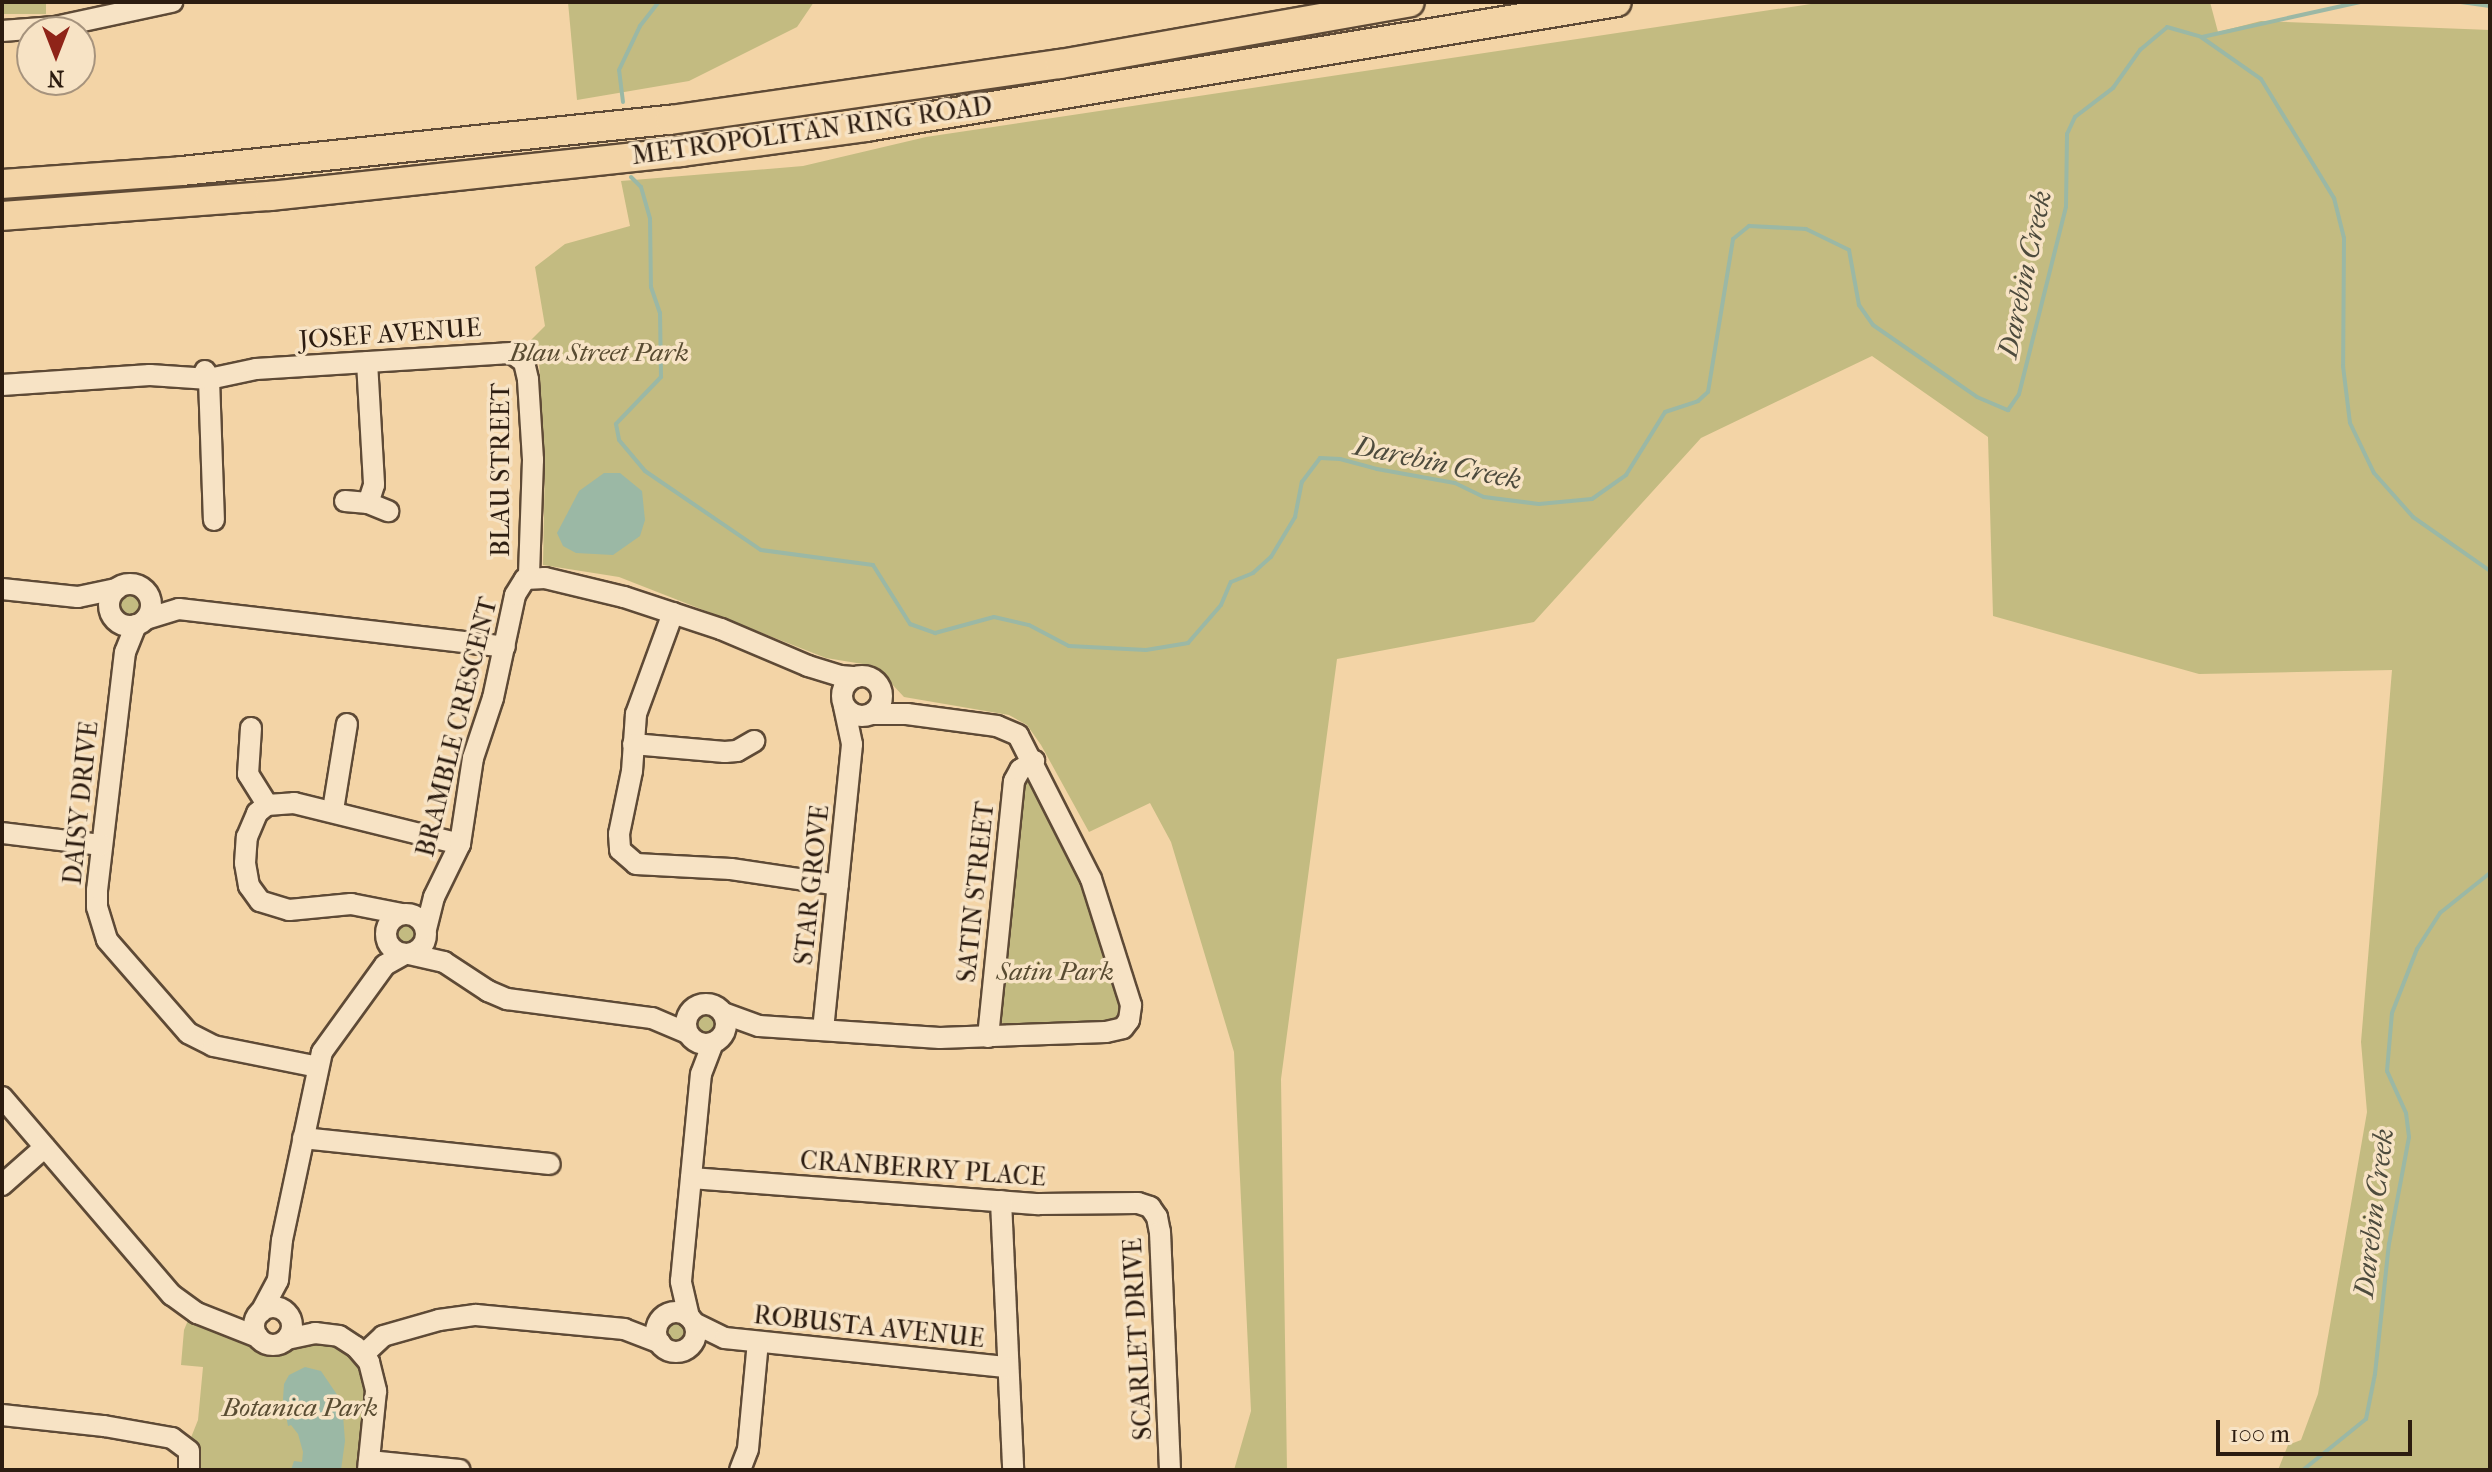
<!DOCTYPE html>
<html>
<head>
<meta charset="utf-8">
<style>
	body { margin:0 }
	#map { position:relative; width:2492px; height:1472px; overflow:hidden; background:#f3d4a6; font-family:"IM FELL French Canon",serif }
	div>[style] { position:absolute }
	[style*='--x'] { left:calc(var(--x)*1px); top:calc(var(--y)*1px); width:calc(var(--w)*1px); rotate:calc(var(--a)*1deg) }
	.green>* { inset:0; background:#c3bb81; transform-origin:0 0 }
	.round { border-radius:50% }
	.water>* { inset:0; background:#9bb8a5 }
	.stream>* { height:4px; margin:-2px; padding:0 2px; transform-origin:2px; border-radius:2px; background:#9bb8a5 }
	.roads { filter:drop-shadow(2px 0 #5e4a36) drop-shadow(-2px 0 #5e4a36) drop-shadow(0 2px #5e4a36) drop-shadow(0 -2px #5e4a36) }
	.minor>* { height:20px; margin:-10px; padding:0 10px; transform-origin:10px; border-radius:10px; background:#f7e3c5 }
	.minor>.ring { margin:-10px; padding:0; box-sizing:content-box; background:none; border:20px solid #f7e3c5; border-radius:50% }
	.highway>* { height:28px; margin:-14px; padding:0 14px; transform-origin:14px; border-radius:14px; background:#f3d4a6 }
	span { translate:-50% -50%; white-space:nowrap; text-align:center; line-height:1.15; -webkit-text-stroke:7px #f7e3c5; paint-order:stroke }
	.street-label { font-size:26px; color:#2c1c10 }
	.park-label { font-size:26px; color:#594c32; font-style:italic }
	.water-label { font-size:28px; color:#4d4b3d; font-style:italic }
	.frame { position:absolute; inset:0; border:4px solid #2c1c10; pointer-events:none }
	.north { position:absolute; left:16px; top:16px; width:80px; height:80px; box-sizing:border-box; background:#f7e3c5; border:2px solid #a6937d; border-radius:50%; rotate:180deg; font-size:22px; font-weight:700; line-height:32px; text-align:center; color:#2c1c10 }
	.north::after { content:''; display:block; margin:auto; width:28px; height:36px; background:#8f2418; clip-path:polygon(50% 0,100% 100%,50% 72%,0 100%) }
	.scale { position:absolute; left:2216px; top:1420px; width:196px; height:36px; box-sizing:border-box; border:4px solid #2c1c10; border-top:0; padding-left:10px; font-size:24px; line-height:28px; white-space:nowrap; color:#2c1c10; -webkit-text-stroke:6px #f7e3c5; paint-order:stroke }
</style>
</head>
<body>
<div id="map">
	<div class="green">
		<div style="left:2px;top:2px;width:44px;height:12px"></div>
		<div style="clip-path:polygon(568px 2px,814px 2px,797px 27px,689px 81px,577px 100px)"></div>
		<div style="clip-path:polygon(1824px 2px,2210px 2px,2218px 32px,2261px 21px,2490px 30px,2490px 1470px,2278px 1470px,2288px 1445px,2301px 1440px,2318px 1394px,2367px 1112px,2361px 1042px,2392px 670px,2199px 674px,1993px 616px,1988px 437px,1872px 356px,1701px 438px,1534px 622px,1337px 659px,1281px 1079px,1287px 1470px,1234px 1470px,1251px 1411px,1234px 1052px,1171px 842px,1150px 803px,1089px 832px,1041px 745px,1027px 725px,1009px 715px,904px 697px,875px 666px,826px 658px,619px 577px,543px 565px,545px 460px,539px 362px,527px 344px,545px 326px,535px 267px,565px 244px,630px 226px,621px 181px,803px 166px,926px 137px)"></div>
		<div class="round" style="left:118px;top:593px;width:26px;height:26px"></div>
		<div style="clip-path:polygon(1027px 774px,1085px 884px,1123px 1006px,1119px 1020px,1113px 1023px,1007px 1027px,997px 1018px,1020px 780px)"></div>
		<div class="round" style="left:393px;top:922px;width:26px;height:26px"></div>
		<div class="round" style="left:695px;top:1012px;width:24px;height:24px"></div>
		<div style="clip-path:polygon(189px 1318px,274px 1350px,332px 1342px,360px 1361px,368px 1396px,364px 1398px,360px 1470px,195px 1470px,190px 1440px,198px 1420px,203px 1367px,181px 1365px,184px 1330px)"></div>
		<div class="round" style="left:663px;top:1319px;width:26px;height:26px"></div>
	</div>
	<div class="water">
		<div style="clip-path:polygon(604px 473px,620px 473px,642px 491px,645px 520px,640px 536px,613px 555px,576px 553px,563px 546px,557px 533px,579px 491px)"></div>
		<div style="clip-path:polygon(305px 1367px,321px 1371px,342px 1402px,345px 1441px,341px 1470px,291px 1470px,294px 1461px,302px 1462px,303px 1452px,298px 1434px,291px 1425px,288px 1426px,283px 1399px,284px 1384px,289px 1375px)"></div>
	</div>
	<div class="stream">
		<div style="--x:2461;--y:2;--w:29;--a:8"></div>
		<div style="--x:2202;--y:37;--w:162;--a:-12.5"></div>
		<div style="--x:623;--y:102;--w:32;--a:-97"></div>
		<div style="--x:619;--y:70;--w:49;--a:-64.5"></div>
		<div style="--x:640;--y:26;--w:31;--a:-52"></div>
		<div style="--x:631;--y:177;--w:14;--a:45"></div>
		<div style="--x:641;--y:187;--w:33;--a:74"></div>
		<div style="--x:650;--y:219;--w:68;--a:89.2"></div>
		<div style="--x:651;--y:287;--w:28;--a:71"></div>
		<div style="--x:660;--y:313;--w:64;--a:89.1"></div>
		<div style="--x:661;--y:377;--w:65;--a:133.8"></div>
		<div style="--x:616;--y:424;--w:16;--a:79"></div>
		<div style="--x:619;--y:440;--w:40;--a:50"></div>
		<div style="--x:645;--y:471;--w:140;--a:34.3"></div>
		<div style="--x:761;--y:550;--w:113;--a:7.6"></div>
		<div style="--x:873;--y:565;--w:70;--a:57.9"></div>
		<div style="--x:910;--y:624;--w:27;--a:20"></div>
		<div style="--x:935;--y:633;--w:61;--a:-15.2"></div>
		<div style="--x:994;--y:617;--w:36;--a:13"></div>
		<div style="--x:1029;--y:625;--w:45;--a:27.7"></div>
		<div style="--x:1069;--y:646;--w:77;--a:3"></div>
		<div style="--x:1146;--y:650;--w:43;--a:-9.5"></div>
		<div style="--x:1188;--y:643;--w:50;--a:-49"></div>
		<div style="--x:1221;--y:605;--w:25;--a:-67"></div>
		<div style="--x:1231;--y:582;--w:24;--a:-22"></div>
		<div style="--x:1253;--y:573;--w:24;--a:-42"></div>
		<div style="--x:1271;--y:557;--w:47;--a:-59"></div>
		<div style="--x:1295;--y:517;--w:36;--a:-79"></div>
		<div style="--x:1302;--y:482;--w:30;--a:-53"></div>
		<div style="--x:1320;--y:458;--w:20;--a:3"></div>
		<div style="--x:1340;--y:459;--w:38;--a:15"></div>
		<div style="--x:1377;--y:469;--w:79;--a:10.2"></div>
		<div style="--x:1455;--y:483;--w:32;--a:26"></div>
		<div style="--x:1484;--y:497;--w:55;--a:7.3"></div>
		<div style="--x:1539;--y:504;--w:53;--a:-5.4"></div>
		<div style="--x:1592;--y:499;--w:42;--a:-35.2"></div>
		<div style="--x:1626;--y:475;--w:74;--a:-58.2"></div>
		<div style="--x:1665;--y:412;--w:35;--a:-18"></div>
		<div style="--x:1698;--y:401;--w:13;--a:-42"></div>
		<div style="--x:1708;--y:392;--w:155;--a:-80.7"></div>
		<div style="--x:1733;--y:239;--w:21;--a:-39"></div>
		<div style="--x:1749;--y:226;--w:57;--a:3"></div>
		<div style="--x:1806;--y:229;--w:48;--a:26"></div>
		<div style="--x:1849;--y:250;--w:56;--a:79.7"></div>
		<div style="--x:1859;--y:305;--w:24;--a:55"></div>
		<div style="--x:1873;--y:325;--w:126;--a:34.7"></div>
		<div style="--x:1977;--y:397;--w:34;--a:23"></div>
		<div style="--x:2008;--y:410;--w:19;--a:-55"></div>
		<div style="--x:2019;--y:394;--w:193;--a:-75.9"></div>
		<div style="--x:2066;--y:207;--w:73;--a:-89.2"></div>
		<div style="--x:2067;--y:134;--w:19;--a:-65"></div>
		<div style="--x:2075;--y:117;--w:48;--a:-37.3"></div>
		<div style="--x:2113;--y:88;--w:47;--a:-54.6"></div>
		<div style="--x:2140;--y:50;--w:35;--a:-40"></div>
		<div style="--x:2167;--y:27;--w:35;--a:16"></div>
		<div style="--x:2201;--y:37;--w:73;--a:35"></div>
		<div style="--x:2261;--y:79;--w:140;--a:58.5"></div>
		<div style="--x:2334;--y:198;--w:41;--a:76"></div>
		<div style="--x:2344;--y:238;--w:128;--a:90.4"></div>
		<div style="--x:2343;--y:366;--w:57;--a:83"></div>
		<div style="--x:2350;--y:423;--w:55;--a:64.4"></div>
		<div style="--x:2374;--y:473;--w:59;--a:48.4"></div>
		<div style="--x:2413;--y:517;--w:94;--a:35"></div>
		<div style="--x:2303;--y:1470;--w:81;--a:-39"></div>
		<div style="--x:2366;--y:1419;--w:46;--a:-78.7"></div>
		<div style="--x:2375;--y:1374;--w:131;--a:-83.9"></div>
		<div style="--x:2389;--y:1244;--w:109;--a:-79.4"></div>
		<div style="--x:2409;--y:1137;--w:24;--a:-97"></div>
		<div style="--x:2406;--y:1113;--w:46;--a:-114.3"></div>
		<div style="--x:2387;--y:1071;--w:58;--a:-85.1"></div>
		<div style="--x:2392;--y:1013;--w:69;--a:-68.7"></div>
		<div style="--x:2417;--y:949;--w:43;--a:-57.4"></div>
		<div style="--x:2440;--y:913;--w:64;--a:-38.7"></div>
	</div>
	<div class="roads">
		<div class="minor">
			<div style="--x:2;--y:31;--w:53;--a:-4.3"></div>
			<div style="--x:55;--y:27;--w:120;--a:-12.1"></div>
			<div style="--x:367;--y:362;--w:123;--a:86.7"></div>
			<div style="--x:374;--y:485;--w:19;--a:108"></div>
			<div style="--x:205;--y:371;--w:9;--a:63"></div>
			<div style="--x:209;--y:379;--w:141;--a:88"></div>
			<div style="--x:2;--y:385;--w:148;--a:-3.9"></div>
			<div style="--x:150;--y:375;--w:59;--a:3.9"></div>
			<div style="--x:209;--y:379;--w:48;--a:-12"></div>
			<div style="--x:256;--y:369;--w:256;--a:-3.6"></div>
			<div style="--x:512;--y:353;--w:15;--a:37"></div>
			<div style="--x:524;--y:362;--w:18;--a:77"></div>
			<div style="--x:528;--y:380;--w:80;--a:86.4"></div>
			<div style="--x:533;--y:460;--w:117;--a:92"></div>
			<div style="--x:345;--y:501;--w:23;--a:5"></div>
			<div style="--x:368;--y:503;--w:22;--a:22"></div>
			<div class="ring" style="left:109px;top:584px;width:22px;height:22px"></div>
			<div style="--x:2;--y:589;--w:76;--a:6"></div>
			<div style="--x:78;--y:597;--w:40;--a:-12"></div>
			<div style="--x:673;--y:613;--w:108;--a:110.1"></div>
			<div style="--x:636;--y:714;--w:57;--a:94"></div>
			<div style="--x:632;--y:771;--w:64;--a:101.7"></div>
			<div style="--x:619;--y:834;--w:16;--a:86"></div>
			<div style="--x:620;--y:850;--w:21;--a:41"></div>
			<div style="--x:636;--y:864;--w:95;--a:3"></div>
			<div style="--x:731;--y:869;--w:108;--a:8.5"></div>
			<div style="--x:146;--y:619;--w:34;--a:-17"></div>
			<div style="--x:179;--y:609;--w:328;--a:6.6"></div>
			<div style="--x:136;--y:625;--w:29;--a:112"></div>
			<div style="--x:125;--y:652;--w:240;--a:96.7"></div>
			<div style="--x:97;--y:890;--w:17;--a:90"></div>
			<div style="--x:97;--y:907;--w:34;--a:73"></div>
			<div style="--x:107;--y:940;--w:123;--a:48.9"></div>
			<div style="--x:188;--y:1033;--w:28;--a:27"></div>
			<div style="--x:213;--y:1046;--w:107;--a:11.3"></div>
			<div class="ring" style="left:842px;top:676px;width:20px;height:20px"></div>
			<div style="--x:251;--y:728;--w:46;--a:93.7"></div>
			<div style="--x:248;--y:774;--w:36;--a:58"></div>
			<div style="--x:633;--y:744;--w:92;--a:5"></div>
			<div style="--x:725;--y:752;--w:12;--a:-5"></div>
			<div style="--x:737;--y:751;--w:20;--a:-30"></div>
			<div style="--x:333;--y:810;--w:87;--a:-80.8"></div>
			<div style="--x:2;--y:833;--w:100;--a:6.9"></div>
			<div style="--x:402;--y:914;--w:52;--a:-168.9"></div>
			<div style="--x:351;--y:904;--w:62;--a:174.5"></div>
			<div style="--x:289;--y:910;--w:30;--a:-163"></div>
			<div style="--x:260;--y:901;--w:19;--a:-126"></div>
			<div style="--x:249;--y:886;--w:23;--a:-100"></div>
			<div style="--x:245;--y:863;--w:26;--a:-86"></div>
			<div style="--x:247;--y:837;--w:26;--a:-67"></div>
			<div style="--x:257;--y:813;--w:13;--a:-39"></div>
			<div style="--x:267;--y:805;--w:27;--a:-4"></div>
			<div style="--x:294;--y:803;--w:171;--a:13.9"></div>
			<div class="ring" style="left:386px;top:914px;width:20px;height:20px"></div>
			<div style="--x:426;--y:929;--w:33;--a:-76"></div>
			<div style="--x:434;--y:897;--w:59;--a:-63.9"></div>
			<div style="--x:460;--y:844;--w:87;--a:-81.4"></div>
			<div style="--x:473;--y:758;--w:63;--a:-71.6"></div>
			<div style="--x:493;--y:698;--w:105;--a:-77.9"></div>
			<div style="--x:515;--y:595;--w:19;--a:-58"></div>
			<div style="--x:525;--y:579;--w:20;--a:-3"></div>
			<div style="--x:545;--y:578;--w:81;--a:13.5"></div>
			<div style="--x:624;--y:597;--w:102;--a:18.3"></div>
			<div style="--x:721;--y:629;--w:95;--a:23"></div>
			<div style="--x:808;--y:666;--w:34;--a:17"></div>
			<div style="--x:840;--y:676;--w:16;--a:4"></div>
			<div style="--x:409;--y:954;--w:36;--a:13"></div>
			<div style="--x:444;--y:962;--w:53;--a:33.4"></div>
			<div style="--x:488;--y:991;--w:21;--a:23"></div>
			<div style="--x:507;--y:999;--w:146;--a:7.5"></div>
			<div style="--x:652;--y:1018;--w:38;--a:23"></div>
			<div class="ring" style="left:686px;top:1004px;width:20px;height:20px"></div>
			<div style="--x:723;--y:1013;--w:38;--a:20"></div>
			<div style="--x:759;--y:1026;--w:181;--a:3.8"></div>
			<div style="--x:940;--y:1038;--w:166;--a:-2.1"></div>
			<div style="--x:1106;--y:1032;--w:17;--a:-13"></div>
			<div style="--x:1123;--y:1028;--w:10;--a:-53"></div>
			<div style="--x:1129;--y:1020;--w:15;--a:-82"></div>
			<div style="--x:1131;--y:1005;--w:132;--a:-107.6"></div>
			<div style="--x:1091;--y:879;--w:161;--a:-116.9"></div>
			<div style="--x:1018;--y:735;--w:23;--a:-157"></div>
			<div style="--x:997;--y:726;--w:91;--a:-172.4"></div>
			<div style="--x:907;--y:714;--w:36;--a:180"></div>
			<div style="--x:823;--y:1030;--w:287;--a:-84.2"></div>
			<div style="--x:852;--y:744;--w:40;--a:-102"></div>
			<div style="--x:988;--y:1037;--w:257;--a:-84.2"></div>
			<div style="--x:1014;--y:781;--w:13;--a:-61"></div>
			<div style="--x:1020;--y:770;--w:17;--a:-33"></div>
			<div style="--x:2;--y:1097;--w:261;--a:49.4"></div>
			<div style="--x:172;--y:1295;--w:31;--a:36"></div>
			<div style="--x:197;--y:1313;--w:66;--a:21.5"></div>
			<div style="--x:303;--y:1138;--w:248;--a:6"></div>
			<div style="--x:691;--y:1178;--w:349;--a:4.3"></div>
			<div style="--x:1039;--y:1204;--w:99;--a:-0.6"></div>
			<div style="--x:1138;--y:1203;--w:13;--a:18"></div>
			<div style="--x:1150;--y:1207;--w:12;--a:55"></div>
			<div style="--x:1157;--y:1217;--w:15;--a:79"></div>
			<div style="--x:1160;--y:1232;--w:238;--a:87.6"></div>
			<div style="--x:2;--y:1185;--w:57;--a:-41.5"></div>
			<div style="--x:1001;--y:1201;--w:269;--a:87.4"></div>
			<div class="ring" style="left:254px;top:1307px;width:18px;height:18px"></div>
			<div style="--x:261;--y:1312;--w:36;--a:-62"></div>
			<div style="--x:278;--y:1280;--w:40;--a:-84.3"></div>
			<div style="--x:282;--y:1240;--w:192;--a:-78"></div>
			<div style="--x:322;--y:1052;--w:107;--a:-54.1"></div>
			<div style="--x:385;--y:965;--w:23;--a:-29"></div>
			<div class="ring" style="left:656px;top:1312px;width:20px;height:20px"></div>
			<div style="--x:689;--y:1317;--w:37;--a:-103"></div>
			<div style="--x:681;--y:1281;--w:208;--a:-84.5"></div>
			<div style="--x:701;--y:1074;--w:33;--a:-69"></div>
			<div style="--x:694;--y:1323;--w:34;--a:26"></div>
			<div style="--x:725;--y:1338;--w:284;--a:5.9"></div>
			<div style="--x:287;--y:1339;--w:29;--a:-12"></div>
			<div style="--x:315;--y:1333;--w:24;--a:7"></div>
			<div style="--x:339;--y:1336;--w:20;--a:33"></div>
			<div style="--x:356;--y:1347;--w:20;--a:49"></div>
			<div style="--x:369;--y:1362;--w:30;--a:76"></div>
			<div style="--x:376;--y:1391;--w:79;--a:95.8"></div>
			<div style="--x:364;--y:1354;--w:26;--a:-43"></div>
			<div style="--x:383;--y:1336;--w:58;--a:-15.9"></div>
			<div style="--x:439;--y:1320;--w:37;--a:-8"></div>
			<div style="--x:476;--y:1315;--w:149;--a:5.4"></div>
			<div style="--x:624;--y:1329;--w:39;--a:21"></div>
			<div style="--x:2;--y:1415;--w:103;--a:6.2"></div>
			<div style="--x:104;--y:1426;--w:69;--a:10"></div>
			<div style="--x:172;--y:1438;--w:21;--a:37"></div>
			<div style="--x:189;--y:1451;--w:19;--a:90"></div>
			<div style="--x:369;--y:1461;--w:91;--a:5.6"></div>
			<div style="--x:740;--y:1470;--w:22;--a:-69"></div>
			<div style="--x:748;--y:1449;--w:107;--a:-84.7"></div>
		</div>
		<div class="highway">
			<div style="--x:2;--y:184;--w:180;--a:-4.1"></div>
			<div style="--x:182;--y:171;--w:491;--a:-6"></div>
			<div style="--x:670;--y:120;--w:394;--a:-8.2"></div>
			<div style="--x:1060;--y:64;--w:355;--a:-10"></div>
			<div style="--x:2;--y:216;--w:269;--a:-4.3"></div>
			<div style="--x:270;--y:196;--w:413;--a:-6.1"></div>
			<div style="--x:681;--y:152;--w:187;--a:-7.7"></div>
			<div style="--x:866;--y:127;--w:761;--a:-9.45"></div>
		</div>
	</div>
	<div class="street-label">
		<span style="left:812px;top:131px;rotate:-8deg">METROPOLITAN RING ROAD</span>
		<span style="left:390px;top:334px;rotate:-4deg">JOSEF AVENUE</span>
		<span style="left:501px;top:470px;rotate:-90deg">BLAU STREET</span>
		<span style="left:457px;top:727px;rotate:-76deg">BRAMBLE CRESCENT</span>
		<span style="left:81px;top:803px;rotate:-84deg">DAISY DRIVE</span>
		<span style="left:812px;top:885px;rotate:-84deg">STAR GROVE</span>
		<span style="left:976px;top:892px;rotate:-84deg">SATIN STREET</span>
		<span style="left:923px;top:1169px;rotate:4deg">CRANBERRY PLACE</span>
		<span style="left:869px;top:1327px;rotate:6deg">ROBUSTA AVENUE</span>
		<span style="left:1138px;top:1339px;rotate:-93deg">SCARLET DRIVE</span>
	</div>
	<div class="park-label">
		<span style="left:599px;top:353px">Blau Street Park</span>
		<span style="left:1055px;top:972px">Satin Park</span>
		<span style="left:300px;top:1408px">Botanica Park</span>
	</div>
	<div class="water-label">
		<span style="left:2025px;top:274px;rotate:-78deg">Darebin Creek</span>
		<span style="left:1438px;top:463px;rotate:12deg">Darebin Creek</span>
		<span style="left:2374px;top:1213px;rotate:-83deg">Darebin Creek</span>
	</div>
	<div class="frame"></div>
	<div class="north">N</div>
	<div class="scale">100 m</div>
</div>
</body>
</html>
